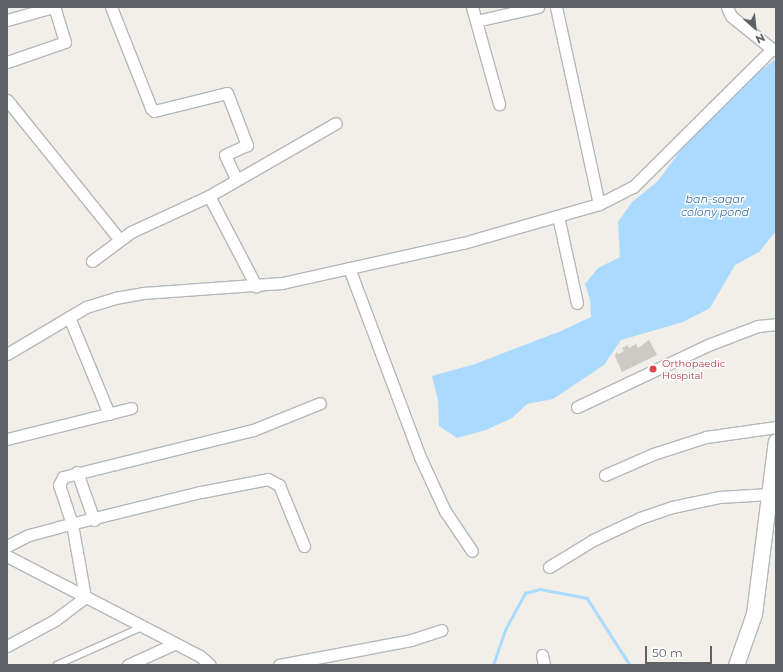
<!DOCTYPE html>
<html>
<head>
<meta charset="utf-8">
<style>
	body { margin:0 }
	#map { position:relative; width:783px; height:672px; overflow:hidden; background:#f1efe8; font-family:Montserrat,sans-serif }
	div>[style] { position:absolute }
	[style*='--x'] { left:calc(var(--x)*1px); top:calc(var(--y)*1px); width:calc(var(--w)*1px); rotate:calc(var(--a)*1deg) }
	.water>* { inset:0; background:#aadaff }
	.stream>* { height:2.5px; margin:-1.25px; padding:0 1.25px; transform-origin:1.25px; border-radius:1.25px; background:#aadaff }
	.building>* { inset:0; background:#cccac5 }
	.roads { filter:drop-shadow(1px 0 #b5b8bc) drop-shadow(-1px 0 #b5b8bc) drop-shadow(0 1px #b5b8bc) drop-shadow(0 -1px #b5b8bc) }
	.service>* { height:5.5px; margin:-2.75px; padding:0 2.75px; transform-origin:2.75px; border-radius:2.75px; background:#fff }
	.minor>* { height:11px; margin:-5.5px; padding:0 5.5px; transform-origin:5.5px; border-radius:5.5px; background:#fff }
	.secondary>* { height:15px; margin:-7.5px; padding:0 7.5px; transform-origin:7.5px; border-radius:7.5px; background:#fff }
	.dots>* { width:11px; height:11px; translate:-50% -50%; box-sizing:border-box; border:2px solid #fff; border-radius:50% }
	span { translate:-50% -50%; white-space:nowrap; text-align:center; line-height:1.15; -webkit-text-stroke:3px #fff; paint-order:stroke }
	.health-label { font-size:10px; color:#be3a42 }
	.left { translate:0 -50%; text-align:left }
	.water-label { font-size:11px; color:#4174aa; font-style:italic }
	.frame { position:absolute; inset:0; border:8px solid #5f6368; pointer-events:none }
	.north { position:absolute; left:735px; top:8px; width:40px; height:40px; -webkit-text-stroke:3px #fff; paint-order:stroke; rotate:153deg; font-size:11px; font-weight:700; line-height:16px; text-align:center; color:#5f6368 }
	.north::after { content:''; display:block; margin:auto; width:14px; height:18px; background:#5f6368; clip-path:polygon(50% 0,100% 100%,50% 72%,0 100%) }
	.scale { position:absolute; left:645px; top:646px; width:67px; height:18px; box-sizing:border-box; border:2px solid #5f6368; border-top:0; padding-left:5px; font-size:12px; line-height:14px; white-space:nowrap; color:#5f6368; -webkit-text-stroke:3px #fff; paint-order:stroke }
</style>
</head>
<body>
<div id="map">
	<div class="water">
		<div style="clip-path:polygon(776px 59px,776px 231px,759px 252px,735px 265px,710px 308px,683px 322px,621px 340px,604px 365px,553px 399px,527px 404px,512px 418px,486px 430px,457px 438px,439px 426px,438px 401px,432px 376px,475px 364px,561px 331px,591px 317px,590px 300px,585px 284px,598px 268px,620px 257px,618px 222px,632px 202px,657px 182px,684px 146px,752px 77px)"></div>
	</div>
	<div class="stream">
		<div style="--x:493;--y:665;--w:37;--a:-71"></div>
		<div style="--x:505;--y:630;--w:42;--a:-61.6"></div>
		<div style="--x:525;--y:593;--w:16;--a:-15"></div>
		<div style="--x:540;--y:589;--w:48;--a:10.8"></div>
		<div style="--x:587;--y:598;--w:80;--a:57.3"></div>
	</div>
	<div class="building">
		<div style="clip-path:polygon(649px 340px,657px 355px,622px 372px,615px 356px,617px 351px,618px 354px,624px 351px,622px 348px,628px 345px,629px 348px,636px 344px,638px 348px)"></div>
	</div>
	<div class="roads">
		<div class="service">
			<div style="--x:57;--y:665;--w:93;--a:-24.1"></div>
		</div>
		<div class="minor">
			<div style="--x:111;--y:7;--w:109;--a:68.4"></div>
			<div style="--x:151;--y:108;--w:4;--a:45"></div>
			<div style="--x:154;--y:111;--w:75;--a:-13.9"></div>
			<div style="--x:227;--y:93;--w:56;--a:69"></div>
			<div style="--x:247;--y:145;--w:24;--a:156"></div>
			<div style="--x:225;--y:155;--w:26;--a:65"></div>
			<div style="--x:472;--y:7;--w:101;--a:74.4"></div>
			<div style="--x:556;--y:7;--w:202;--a:77.7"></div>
			<div style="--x:727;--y:7;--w:10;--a:66"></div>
			<div style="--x:731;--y:16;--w:53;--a:38.8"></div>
			<div style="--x:7;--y:20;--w:48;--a:-15.8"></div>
			<div style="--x:476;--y:21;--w:64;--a:-12.7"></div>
			<div style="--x:7;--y:62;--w:61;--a:-19"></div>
			<div style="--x:65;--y:42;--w:37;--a:-107"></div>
			<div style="--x:7;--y:100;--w:180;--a:51.1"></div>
			<div style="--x:209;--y:196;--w:102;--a:62.4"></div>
			<div style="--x:558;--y:216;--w:89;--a:77.7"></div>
			<div style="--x:92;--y:261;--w:49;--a:-36.6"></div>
			<div style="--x:131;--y:232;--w:86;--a:-24.8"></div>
			<div style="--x:209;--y:196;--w:146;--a:-29.9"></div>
			<div style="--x:349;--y:268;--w:202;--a:69.4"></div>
			<div style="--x:420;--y:457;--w:60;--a:65.2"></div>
			<div style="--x:445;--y:511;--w:48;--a:56"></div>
			<div style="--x:69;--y:317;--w:105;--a:67.6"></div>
			<div style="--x:7;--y:354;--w:92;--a:-30.7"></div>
			<div style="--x:86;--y:307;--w:30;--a:-17"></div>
			<div style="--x:115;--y:298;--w:28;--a:-10"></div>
			<div style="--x:143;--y:293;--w:139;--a:-4.1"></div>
			<div style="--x:282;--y:283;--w:185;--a:-12.5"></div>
			<div style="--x:463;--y:243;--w:141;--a:-16"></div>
			<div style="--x:599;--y:204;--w:38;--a:-27"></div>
			<div style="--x:633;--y:187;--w:196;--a:-44.8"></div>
			<div style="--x:772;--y:49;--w:4;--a:14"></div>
			<div style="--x:577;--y:407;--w:145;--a:-25.3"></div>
			<div style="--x:708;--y:345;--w:53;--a:-20.8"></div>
			<div style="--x:758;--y:326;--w:18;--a:-6"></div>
			<div style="--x:7;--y:439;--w:128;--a:-14"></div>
			<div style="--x:77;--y:472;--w:51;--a:70.5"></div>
			<div style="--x:605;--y:475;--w:52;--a:-23.6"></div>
			<div style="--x:653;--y:454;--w:56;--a:-17.8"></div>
			<div style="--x:706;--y:437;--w:71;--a:-8.1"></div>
			<div style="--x:7;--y:546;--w:25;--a:-27"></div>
			<div style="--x:29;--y:535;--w:30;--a:-15"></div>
			<div style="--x:58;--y:527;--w:147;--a:-13.8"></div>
			<div style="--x:201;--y:492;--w:68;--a:-11"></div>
			<div style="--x:268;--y:479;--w:13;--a:29"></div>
			<div style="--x:279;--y:485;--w:66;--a:67.7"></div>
			<div style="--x:7;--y:556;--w:217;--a:27.4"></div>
			<div style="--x:200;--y:656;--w:13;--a:42"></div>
			<div style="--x:549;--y:567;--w:52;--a:-31.5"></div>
			<div style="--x:593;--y:540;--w:52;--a:-25.1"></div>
			<div style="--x:640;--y:518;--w:34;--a:-19"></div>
			<div style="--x:672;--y:507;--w:48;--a:-12"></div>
			<div style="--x:719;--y:497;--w:50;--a:-3.4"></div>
			<div style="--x:7;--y:646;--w:55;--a:-28.4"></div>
			<div style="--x:55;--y:620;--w:38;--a:-37"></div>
			<div style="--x:85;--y:597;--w:74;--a:-100.1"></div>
			<div style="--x:72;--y:524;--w:41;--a:-108.4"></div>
			<div style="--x:59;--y:485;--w:9;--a:-63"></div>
			<div style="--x:63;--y:477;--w:196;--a:-13.9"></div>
			<div style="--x:253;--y:430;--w:72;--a:-21.9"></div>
			<div style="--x:542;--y:655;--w:10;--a:79"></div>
			<div style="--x:128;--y:665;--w:51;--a:-24.5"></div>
			<div style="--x:279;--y:665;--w:134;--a:-10.7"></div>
			<div style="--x:411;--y:640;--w:32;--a:-18"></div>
		</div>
		<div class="secondary">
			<div style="--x:736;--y:665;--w:54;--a:-70.6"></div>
			<div style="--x:754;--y:614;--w:174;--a:-82.8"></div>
		</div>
	</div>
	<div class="dots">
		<div style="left:653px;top:369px;background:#e0444e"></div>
	</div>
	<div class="health-label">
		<span class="left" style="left:662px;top:369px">Orthopaedic<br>Hospital</span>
	</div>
	<div class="water-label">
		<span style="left:715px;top:206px">ban-sagar<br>colony pond</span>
	</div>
	<div class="frame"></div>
	<div class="north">N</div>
	<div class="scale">50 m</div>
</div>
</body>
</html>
